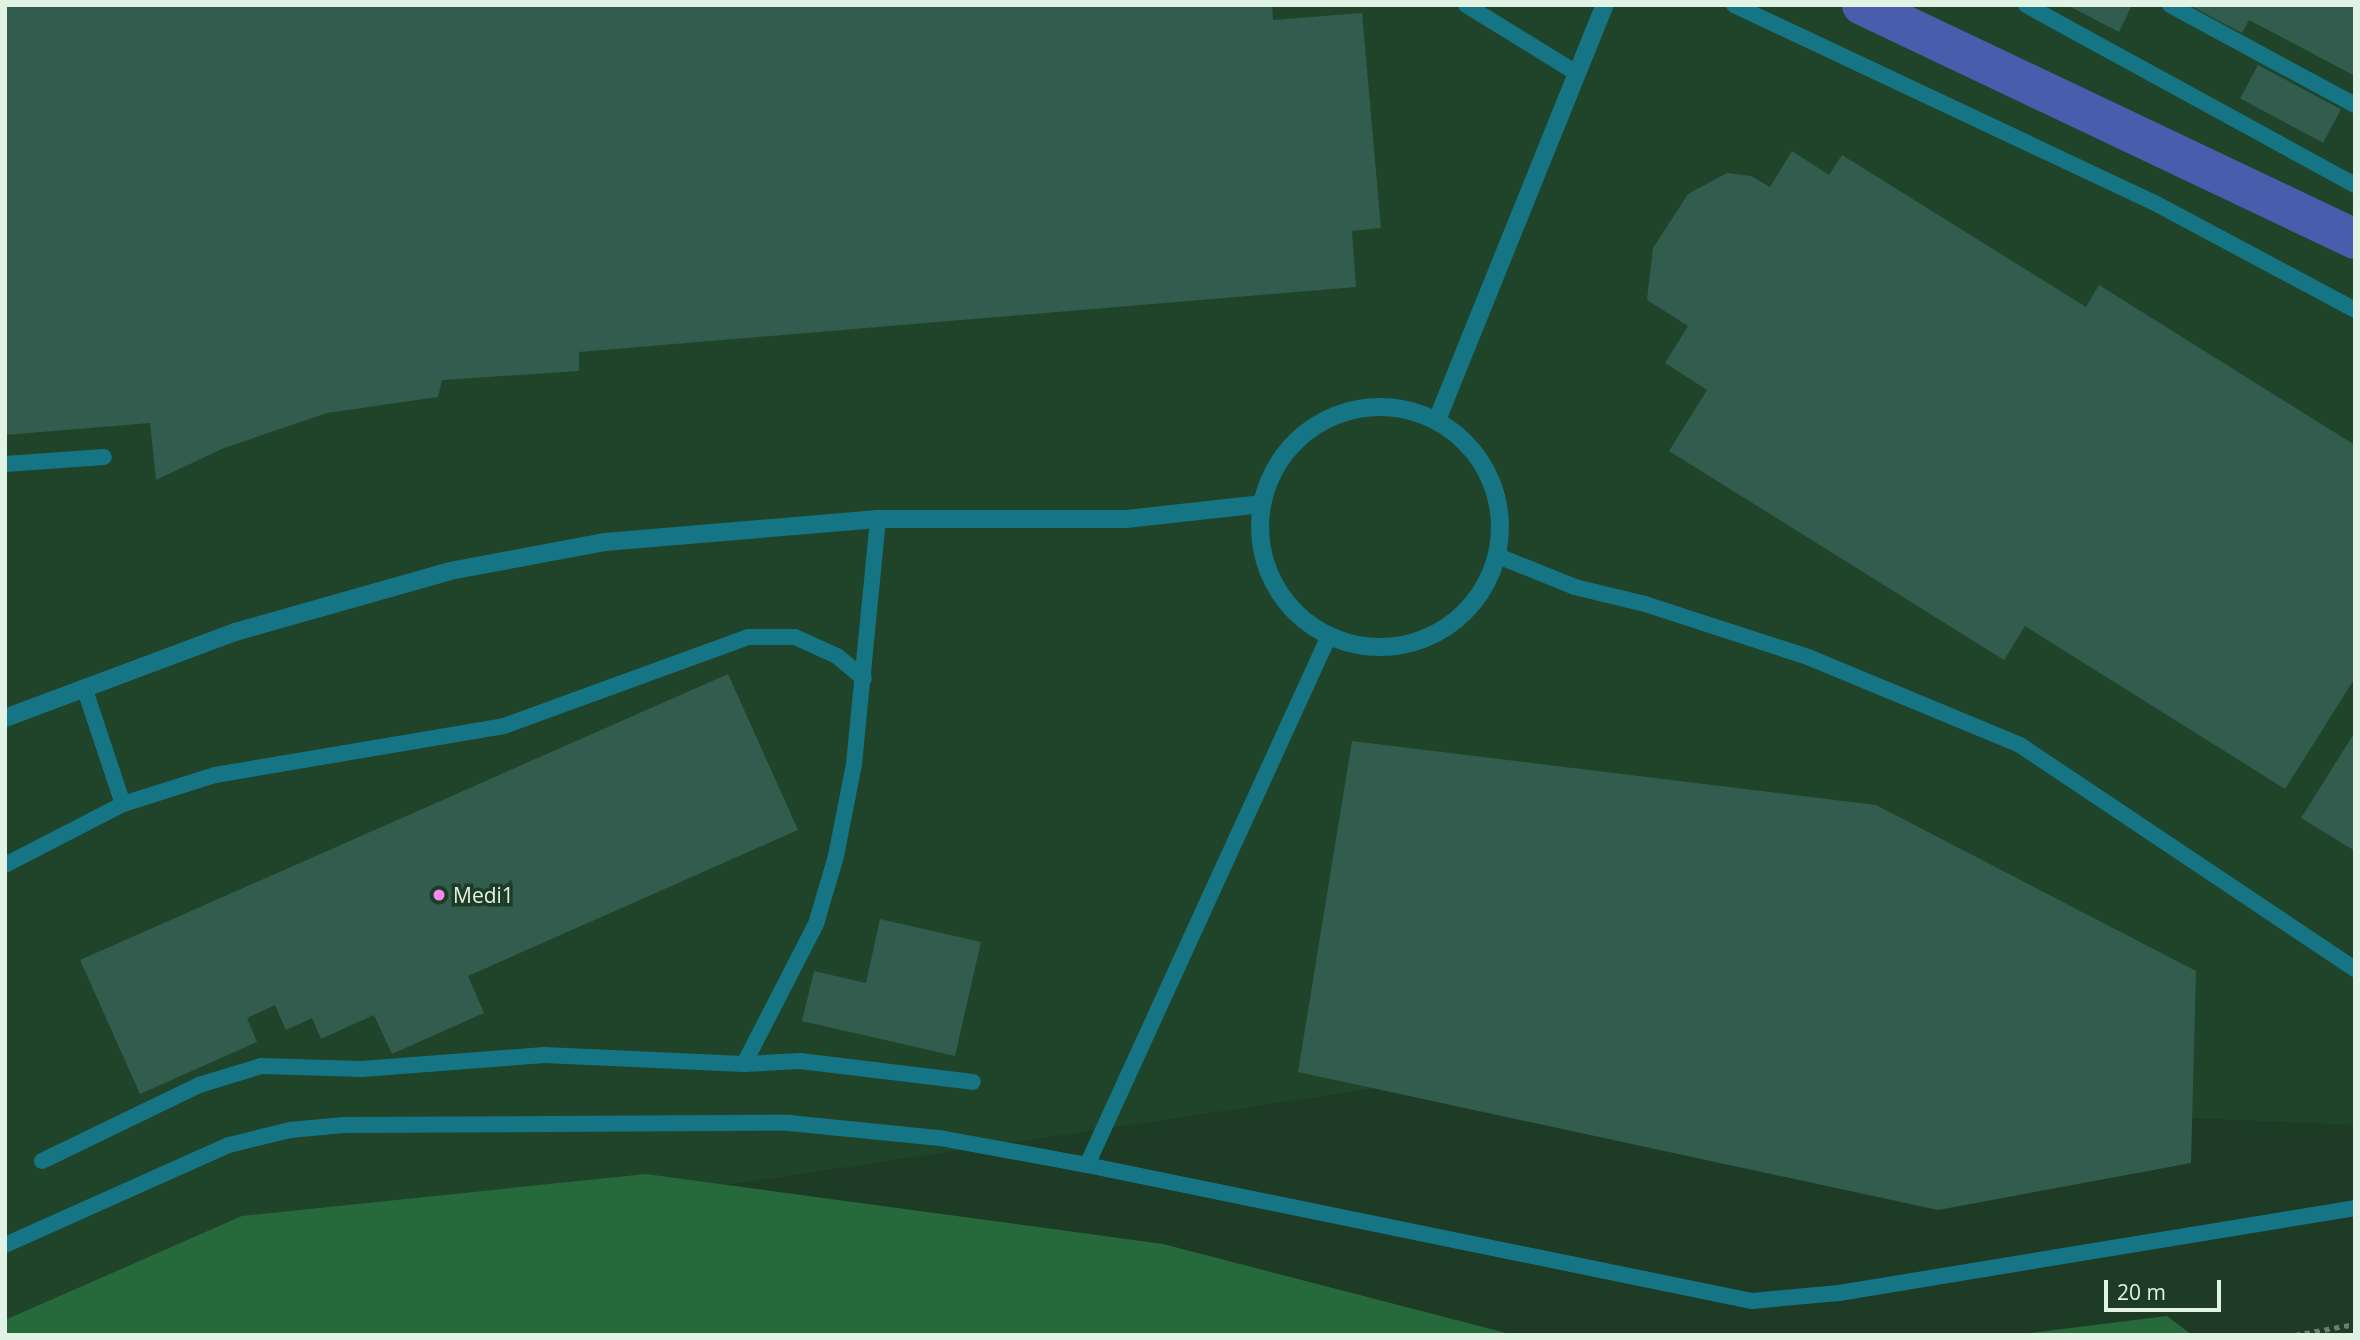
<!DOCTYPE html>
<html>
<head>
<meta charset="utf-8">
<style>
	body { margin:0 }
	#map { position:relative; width:2360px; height:1340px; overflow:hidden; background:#1d3b25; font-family:"Open Sans",sans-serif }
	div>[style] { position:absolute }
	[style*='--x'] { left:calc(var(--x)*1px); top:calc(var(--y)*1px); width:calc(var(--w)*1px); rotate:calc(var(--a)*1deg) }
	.built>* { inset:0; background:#1f4429 }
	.green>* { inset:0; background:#266a3b }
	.canal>* { height:40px; margin:-20px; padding:0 20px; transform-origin:20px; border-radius:20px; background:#495dad }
	.building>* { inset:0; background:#315c4e; transform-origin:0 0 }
	.path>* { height:4.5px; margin-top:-2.25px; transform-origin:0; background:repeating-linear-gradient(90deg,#67816e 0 5px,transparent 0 10px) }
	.lane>* { height:16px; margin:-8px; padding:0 8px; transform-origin:8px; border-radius:8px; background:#157584 }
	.street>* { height:18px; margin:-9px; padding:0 9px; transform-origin:9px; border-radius:9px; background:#157584 }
	.street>.ring { margin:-9px; padding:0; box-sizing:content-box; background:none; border:18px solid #157584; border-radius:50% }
	.dots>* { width:19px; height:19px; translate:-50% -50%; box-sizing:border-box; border:4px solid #1d3b25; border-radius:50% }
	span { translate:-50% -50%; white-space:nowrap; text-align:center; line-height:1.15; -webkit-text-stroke:7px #1d3b25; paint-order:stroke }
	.poi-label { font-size:21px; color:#e1f3e4 }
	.left { translate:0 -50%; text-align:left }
	.frame { position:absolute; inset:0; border:7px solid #e1f3e4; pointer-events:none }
	.scale { position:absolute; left:2104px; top:1280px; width:117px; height:32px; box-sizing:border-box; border:4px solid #e1f3e4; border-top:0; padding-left:9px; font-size:21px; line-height:24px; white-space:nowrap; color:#e1f3e4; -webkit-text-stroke:5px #1d3b25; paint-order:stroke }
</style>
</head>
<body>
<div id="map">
	<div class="built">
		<div style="clip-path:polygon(5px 5px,2355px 5px,2355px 1125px,1397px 1085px,205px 1263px,5px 1327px)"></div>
	</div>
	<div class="green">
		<div style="clip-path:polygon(646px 1174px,1163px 1244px,1514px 1335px,5px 1335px,5px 1320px,242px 1216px)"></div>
		<div style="clip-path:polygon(2167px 1316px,2192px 1335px,2014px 1335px)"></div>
	</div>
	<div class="canal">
		<div style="--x:1862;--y:5;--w:546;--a:25.39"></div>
	</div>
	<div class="building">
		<div style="clip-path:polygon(5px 5px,1272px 5px,1273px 20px,1362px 13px,1381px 228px,1352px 231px,1356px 287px,579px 352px,579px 371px,442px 380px,438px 397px,327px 413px,224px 448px,156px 480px,150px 423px,5px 435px)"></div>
		<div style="clip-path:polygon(2067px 5px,2132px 5px,2119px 32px)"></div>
		<div style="clip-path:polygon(2189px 5px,2355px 5px,2355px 76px,2249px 20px,2242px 33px)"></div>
		<div style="left:2258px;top:65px;width:94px;height:38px;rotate:28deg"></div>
		<div style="clip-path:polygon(1792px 151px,1829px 175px,1842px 155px,2086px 307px,2099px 285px,2355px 445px,2355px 678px,2285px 789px,2025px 626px,2004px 660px,1669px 451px,1707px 390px,1665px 363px,1688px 326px,1647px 300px,1653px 248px,1688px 194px,1727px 173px,1751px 176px,1770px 187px)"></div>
		<div style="clip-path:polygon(728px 674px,798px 830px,468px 976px,484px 1013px,392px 1054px,374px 1015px,321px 1039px,312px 1018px,286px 1030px,275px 1005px,247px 1018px,257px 1042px,140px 1094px,80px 960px)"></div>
		<div style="clip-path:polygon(2355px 732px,2355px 851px,2301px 818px)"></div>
		<div style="clip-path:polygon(1352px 741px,1876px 805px,2196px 971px,2191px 1163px,1938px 1210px,1298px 1072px)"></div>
		<div style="clip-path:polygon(880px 919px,981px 942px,955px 1056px,802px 1021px,814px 971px,866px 983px)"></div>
	</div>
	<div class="path">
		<div style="--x:2295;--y:1335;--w:61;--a:-10.4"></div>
	</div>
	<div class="lane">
		<div style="--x:1466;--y:5;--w:128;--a:31.6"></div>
		<div style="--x:1734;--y:5;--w:463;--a:25.2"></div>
		<div style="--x:2153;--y:202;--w:229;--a:28.1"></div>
		<div style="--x:2026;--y:5;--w:375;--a:28.7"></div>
		<div style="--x:2170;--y:5;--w:210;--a:28.4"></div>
		<div style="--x:5;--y:464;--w:99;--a:-4"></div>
		<div style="--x:1498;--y:556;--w:83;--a:21.9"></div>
		<div style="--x:1575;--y:587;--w:72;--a:13.7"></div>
		<div style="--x:1645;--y:604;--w:171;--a:18"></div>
		<div style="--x:1808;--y:657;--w:230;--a:22.5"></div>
		<div style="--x:2020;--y:745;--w:403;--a:33.8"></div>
		<div style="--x:84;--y:687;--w:123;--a:71.6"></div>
		<div style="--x:5;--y:865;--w:133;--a:-27.3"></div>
		<div style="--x:123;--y:804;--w:96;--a:-17.5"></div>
		<div style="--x:215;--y:775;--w:293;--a:-9.6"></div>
		<div style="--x:504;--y:726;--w:260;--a:-20"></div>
		<div style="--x:748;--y:637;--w:47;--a:0"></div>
		<div style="--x:795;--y:637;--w:46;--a:24.3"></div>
		<div style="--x:837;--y:656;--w:35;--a:40"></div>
		<div style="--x:744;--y:1064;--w:157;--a:-62.8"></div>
		<div style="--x:816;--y:924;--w:71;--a:-73.6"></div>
		<div style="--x:836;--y:856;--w:94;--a:-78.9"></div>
		<div style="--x:854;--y:764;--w:246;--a:-84.4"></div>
		<div style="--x:42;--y:1161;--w:174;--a:-25.8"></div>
		<div style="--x:199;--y:1085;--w:65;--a:-17"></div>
		<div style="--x:261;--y:1066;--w:101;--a:1.7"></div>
		<div style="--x:362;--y:1069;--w:183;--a:-4.4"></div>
		<div style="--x:544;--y:1055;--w:200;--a:2.6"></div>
		<div style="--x:744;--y:1064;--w:56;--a:-3.1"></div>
		<div style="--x:800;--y:1061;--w:174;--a:6.9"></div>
		<div style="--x:1087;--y:1165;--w:679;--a:11.56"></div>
		<div style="--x:1752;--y:1301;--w:87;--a:-5.3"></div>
		<div style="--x:1839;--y:1293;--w:523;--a:-9.35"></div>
		<div style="--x:5;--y:1245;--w:245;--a:-24.1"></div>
		<div style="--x:229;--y:1145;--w:63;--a:-13.8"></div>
		<div style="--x:290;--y:1130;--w:54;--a:-5.3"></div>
		<div style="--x:344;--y:1125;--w:445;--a:-0.3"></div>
		<div style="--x:789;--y:1123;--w:152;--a:5.7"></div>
		<div style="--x:940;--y:1138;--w:149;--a:10.4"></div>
		<div style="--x:1087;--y:1165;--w:582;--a:-65.42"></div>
	</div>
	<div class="street">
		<div class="ring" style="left:1260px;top:407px;width:222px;height:222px"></div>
		<div style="--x:1437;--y:420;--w:448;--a:-68"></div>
		<div style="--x:5;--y:718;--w:246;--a:-20.5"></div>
		<div style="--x:235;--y:632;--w:223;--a:-15.8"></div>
		<div style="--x:450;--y:571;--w:158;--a:-10.6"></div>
		<div style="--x:605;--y:542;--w:274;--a:-4.8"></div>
		<div style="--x:878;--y:519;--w:248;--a:0"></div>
		<div style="--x:1126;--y:519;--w:137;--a:-6.3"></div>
	</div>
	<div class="dots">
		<div style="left:439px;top:895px;background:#f788ec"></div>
	</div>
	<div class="poi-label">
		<span class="left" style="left:453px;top:895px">Medi1</span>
	</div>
	<div class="frame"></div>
	<div class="scale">20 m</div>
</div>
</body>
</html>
